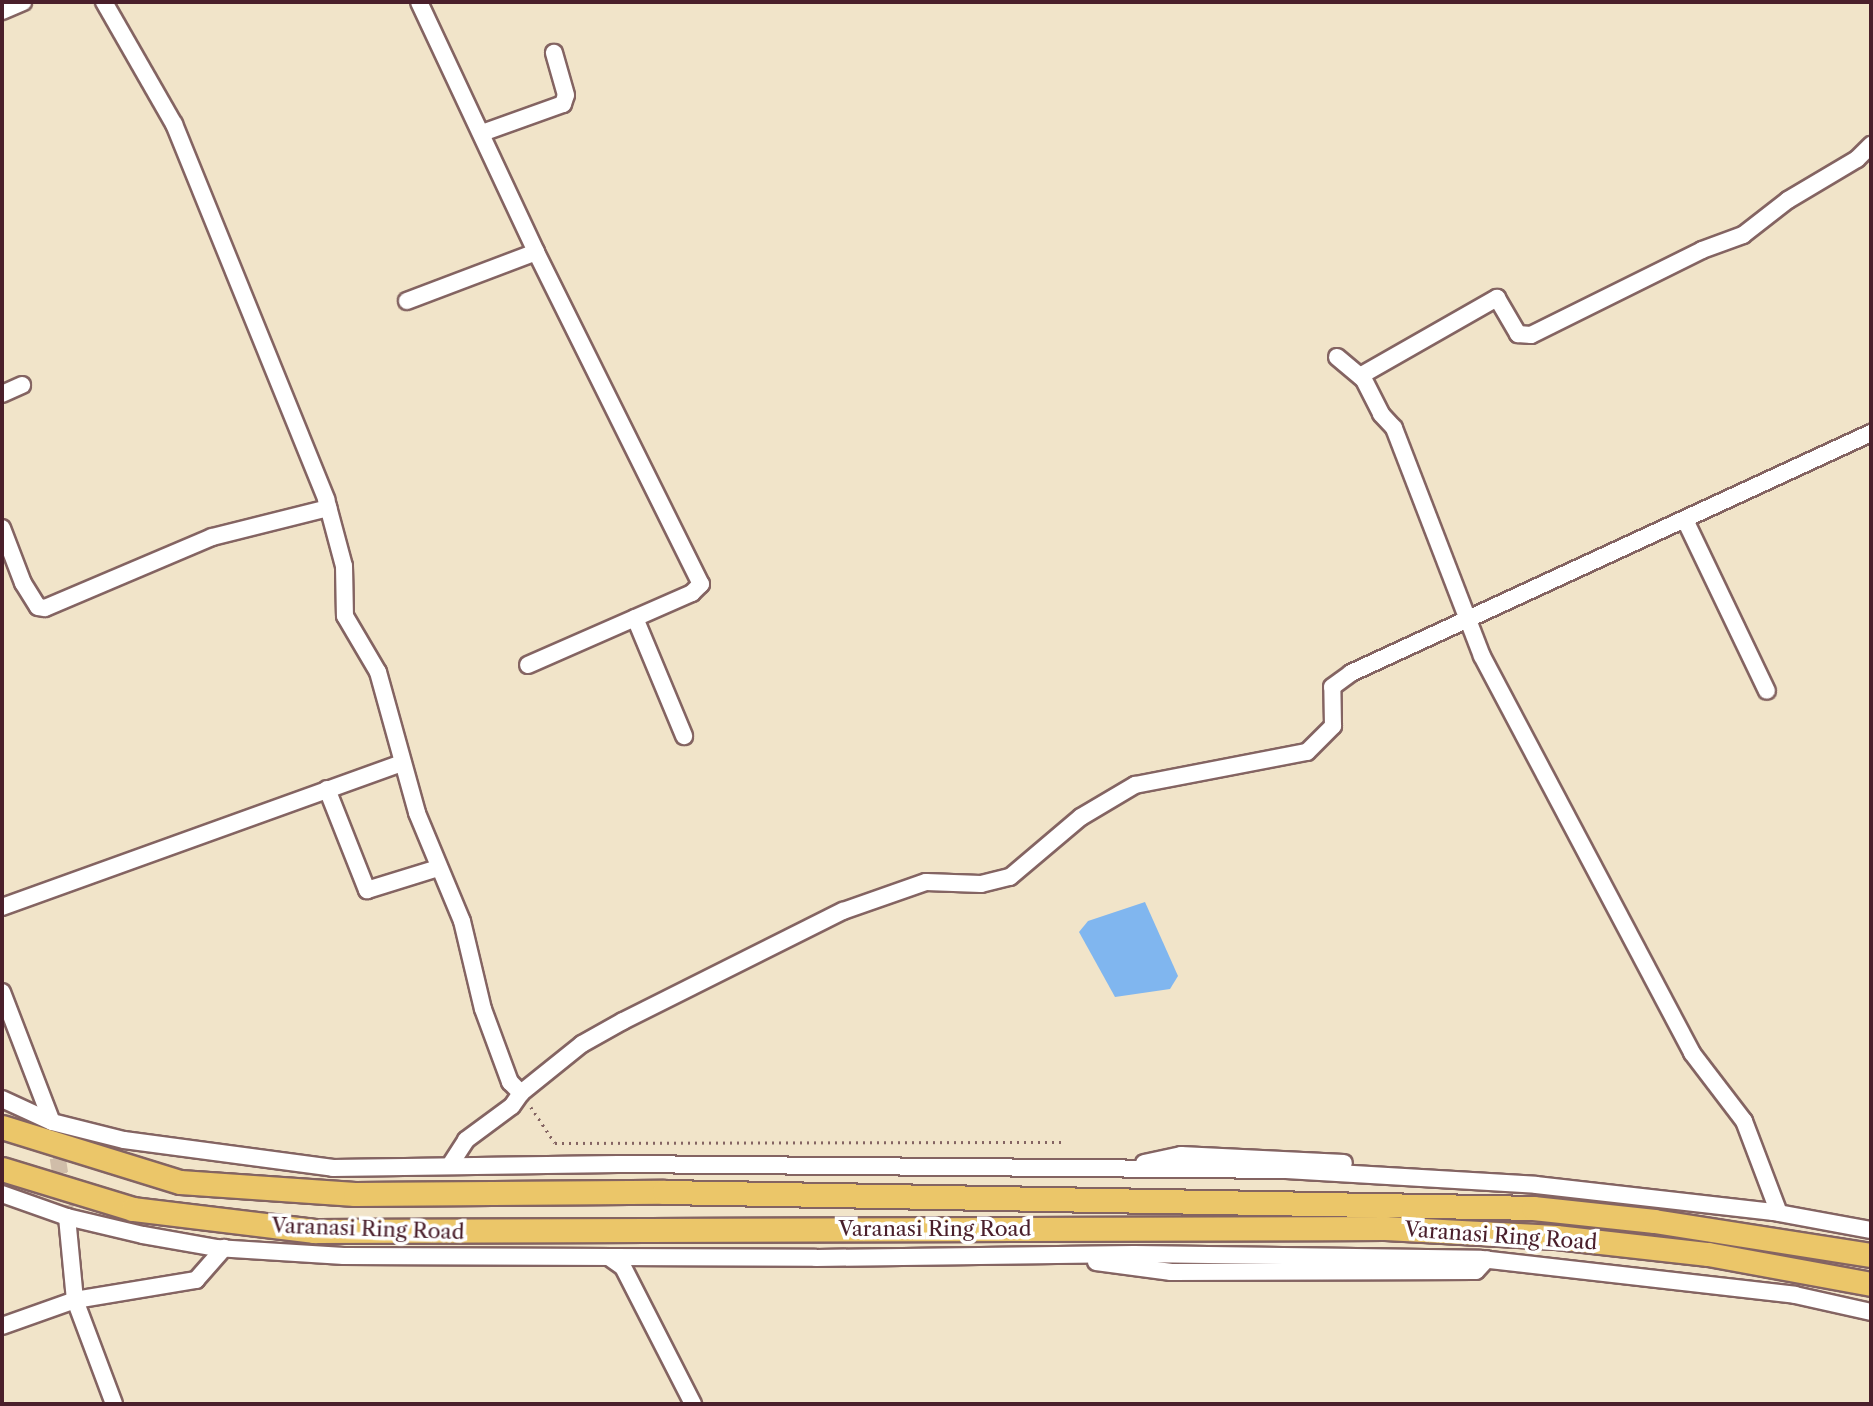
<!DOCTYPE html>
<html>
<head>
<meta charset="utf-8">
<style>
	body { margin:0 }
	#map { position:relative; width:1873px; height:1406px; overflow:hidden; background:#f1e4c9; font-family:"Libre Caslon Text",serif }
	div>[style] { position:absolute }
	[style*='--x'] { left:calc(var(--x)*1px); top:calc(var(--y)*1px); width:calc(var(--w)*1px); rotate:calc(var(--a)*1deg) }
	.water>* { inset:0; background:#80b6ef }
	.minor-tunnel>* { height:16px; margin-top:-8px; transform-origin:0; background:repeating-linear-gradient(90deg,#d0bda9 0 16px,transparent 0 24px) }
	.path>* { height:2.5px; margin-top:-1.25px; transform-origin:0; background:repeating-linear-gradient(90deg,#846462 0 2px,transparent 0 7px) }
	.roads { filter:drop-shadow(2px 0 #846462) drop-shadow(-2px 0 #846462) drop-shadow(0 2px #846462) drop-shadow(0 -2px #846462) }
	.minor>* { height:16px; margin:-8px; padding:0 8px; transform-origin:8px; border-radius:8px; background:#fff }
	.highway>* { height:23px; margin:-11.5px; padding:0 11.5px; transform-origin:11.5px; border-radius:11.5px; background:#ebc669 }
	span { translate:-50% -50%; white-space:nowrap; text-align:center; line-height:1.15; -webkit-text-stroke:7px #fff; paint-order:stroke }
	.street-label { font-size:21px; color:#4a1f2b }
	.frame { position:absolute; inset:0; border:4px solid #4a1f2b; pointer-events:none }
</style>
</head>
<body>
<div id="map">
	<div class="water">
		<div style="clip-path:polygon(1145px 902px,1178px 976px,1170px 989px,1115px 997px,1079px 932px,1088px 921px)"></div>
	</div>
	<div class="minor-tunnel">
		<div style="--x:54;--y:1134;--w:84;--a:81.1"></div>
	</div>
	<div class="path">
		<div style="--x:531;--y:1107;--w:43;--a:56.3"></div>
		<div style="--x:555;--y:1143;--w:506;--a:-0.11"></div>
	</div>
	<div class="roads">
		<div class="minor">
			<div style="--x:104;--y:2;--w:141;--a:60.2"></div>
			<div style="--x:174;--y:124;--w:405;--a:67.9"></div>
			<div style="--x:326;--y:499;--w:69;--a:75"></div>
			<div style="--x:344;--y:566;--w:50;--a:88.9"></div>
			<div style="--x:345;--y:616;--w:65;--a:59.5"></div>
			<div style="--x:378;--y:672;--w:146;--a:74.5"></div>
			<div style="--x:417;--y:813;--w:117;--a:67.4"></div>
			<div style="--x:462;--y:921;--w:90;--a:76.6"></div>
			<div style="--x:483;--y:1009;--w:78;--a:69.7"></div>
			<div style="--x:510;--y:1082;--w:16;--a:45"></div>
			<div style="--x:521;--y:1093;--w:78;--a:-38.8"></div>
			<div style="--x:582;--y:1044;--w:47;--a:-29.3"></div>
			<div style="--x:623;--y:1021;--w:246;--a:-26.6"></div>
			<div style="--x:843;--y:911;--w:88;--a:-19.3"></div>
			<div style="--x:926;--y:882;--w:55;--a:2.1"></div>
			<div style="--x:981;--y:884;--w:30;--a:-14"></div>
			<div style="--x:1010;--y:877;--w:93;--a:-40.2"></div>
			<div style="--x:1081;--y:817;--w:63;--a:-30.7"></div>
			<div style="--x:1135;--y:785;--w:175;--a:-10.9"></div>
			<div style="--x:1307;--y:752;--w:37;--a:-45"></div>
			<div style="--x:1333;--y:726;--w:39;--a:-91"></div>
			<div style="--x:1332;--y:687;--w:24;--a:-36"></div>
			<div style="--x:1351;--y:673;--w:573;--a:-24.78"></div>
			<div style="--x:419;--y:2;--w:276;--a:64.9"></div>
			<div style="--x:536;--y:252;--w:371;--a:63.6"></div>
			<div style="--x:701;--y:584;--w:13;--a:135"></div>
			<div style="--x:692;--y:593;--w:179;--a:156.3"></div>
			<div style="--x:2;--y:11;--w:23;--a:-23"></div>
			<div style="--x:482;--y:133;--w:86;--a:-19.7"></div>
			<div style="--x:563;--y:104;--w:9;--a:-72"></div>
			<div style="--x:566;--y:95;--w:44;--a:-105.9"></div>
			<div style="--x:407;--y:301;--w:138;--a:-20.8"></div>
			<div style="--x:1337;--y:357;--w:35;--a:40"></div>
			<div style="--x:1364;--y:380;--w:38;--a:63"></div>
			<div style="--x:1381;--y:414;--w:19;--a:47"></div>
			<div style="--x:1394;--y:428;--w:244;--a:68.9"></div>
			<div style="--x:1482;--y:656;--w:449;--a:62.1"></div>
			<div style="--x:1692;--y:1053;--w:86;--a:52.6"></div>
			<div style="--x:1744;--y:1121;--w:98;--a:69.2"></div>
			<div style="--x:1360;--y:376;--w:158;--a:-29.7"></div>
			<div style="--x:1497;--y:298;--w:42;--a:59.7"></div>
			<div style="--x:1518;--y:334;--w:13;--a:4"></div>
			<div style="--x:1531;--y:335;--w:191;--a:-26.4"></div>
			<div style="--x:1702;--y:250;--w:44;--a:-20.1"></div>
			<div style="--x:1743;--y:235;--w:57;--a:-37.9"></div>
			<div style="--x:1788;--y:200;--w:80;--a:-30.7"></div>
			<div style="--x:1857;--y:159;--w:20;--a:-45"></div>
			<div style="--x:2;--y:394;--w:22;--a:-24"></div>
			<div style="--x:1686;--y:522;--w:187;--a:64.4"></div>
			<div style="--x:2;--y:528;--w:59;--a:69.1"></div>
			<div style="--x:23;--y:583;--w:28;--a:58"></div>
			<div style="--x:38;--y:607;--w:7;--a:8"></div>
			<div style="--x:45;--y:608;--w:181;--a:-23"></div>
			<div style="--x:212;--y:537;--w:120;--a:-14"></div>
			<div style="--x:635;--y:618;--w:128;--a:67.4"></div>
			<div style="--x:327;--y:789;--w:109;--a:68.4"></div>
			<div style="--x:367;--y:890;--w:74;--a:-17.2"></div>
			<div style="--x:2;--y:907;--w:425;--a:-19.8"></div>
			<div style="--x:2;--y:992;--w:139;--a:69"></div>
			<div style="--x:2;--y:1099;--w:55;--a:24.7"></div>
			<div style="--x:52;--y:1122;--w:74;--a:14"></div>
			<div style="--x:124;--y:1140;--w:211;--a:7.6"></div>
			<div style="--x:333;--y:1168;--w:285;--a:-0.8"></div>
			<div style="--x:618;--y:1164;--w:668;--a:0.51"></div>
			<div style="--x:1286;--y:1170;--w:250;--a:3.4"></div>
			<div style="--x:1536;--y:1185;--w:239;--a:6.5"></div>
			<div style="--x:1773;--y:1212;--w:100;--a:10.4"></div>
			<div style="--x:1144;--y:1163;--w:38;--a:-12"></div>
			<div style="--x:1181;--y:1155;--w:163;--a:2.8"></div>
			<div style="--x:450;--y:1165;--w:30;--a:-57"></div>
			<div style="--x:466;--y:1140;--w:57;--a:-36.5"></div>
			<div style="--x:512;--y:1106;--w:16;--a:-55"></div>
			<div style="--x:2;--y:1194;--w:69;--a:19.5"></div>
			<div style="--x:67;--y:1217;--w:78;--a:13.3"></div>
			<div style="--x:143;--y:1235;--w:74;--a:10.1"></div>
			<div style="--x:216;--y:1248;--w:128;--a:3.6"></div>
			<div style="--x:344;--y:1256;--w:472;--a:0.2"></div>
			<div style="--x:816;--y:1258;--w:318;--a:-0.7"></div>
			<div style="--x:1134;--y:1254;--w:347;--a:0.8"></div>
			<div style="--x:1481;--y:1259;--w:316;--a:6.5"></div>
			<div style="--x:1795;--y:1295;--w:78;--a:12.6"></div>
			<div style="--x:67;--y:1217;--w:83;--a:84.5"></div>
			<div style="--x:75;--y:1300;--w:111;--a:69.4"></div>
			<div style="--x:610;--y:1258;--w:16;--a:35"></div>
			<div style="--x:623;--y:1267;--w:154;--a:62.9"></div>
			<div style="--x:1096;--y:1262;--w:76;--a:7.6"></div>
			<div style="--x:1171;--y:1272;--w:305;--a:-0.2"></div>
			<div style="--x:1476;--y:1271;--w:16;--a:-47"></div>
			<div style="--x:2;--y:1326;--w:77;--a:-19.6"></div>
			<div style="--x:75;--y:1300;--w:123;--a:-9.4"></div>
			<div style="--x:196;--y:1280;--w:43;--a:-48.8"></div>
		</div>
		<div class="highway">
			<div style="--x:2;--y:1127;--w:186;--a:17.2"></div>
			<div style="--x:180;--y:1182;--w:175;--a:3.9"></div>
			<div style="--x:355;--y:1194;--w:309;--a:-0.4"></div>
			<div style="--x:664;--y:1192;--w:869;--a:1.05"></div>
			<div style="--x:1533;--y:1208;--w:122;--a:6.1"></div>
			<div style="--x:1654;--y:1221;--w:220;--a:8.9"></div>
			<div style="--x:2;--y:1169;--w:137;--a:17"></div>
			<div style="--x:133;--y:1209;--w:182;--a:6.9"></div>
			<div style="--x:314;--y:1231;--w:1071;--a:-0.16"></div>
			<div style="--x:1385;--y:1228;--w:171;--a:3"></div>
			<div style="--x:1556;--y:1237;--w:153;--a:6.4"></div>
			<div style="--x:1708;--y:1254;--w:166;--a:10.4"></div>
		</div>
	</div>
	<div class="street-label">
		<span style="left:368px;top:1229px;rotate:2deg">Varanasi Ring Road</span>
		<span style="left:935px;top:1229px">Varanasi Ring Road</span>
		<span style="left:1501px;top:1236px;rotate:4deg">Varanasi Ring Road</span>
	</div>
	<div class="frame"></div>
</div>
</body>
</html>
